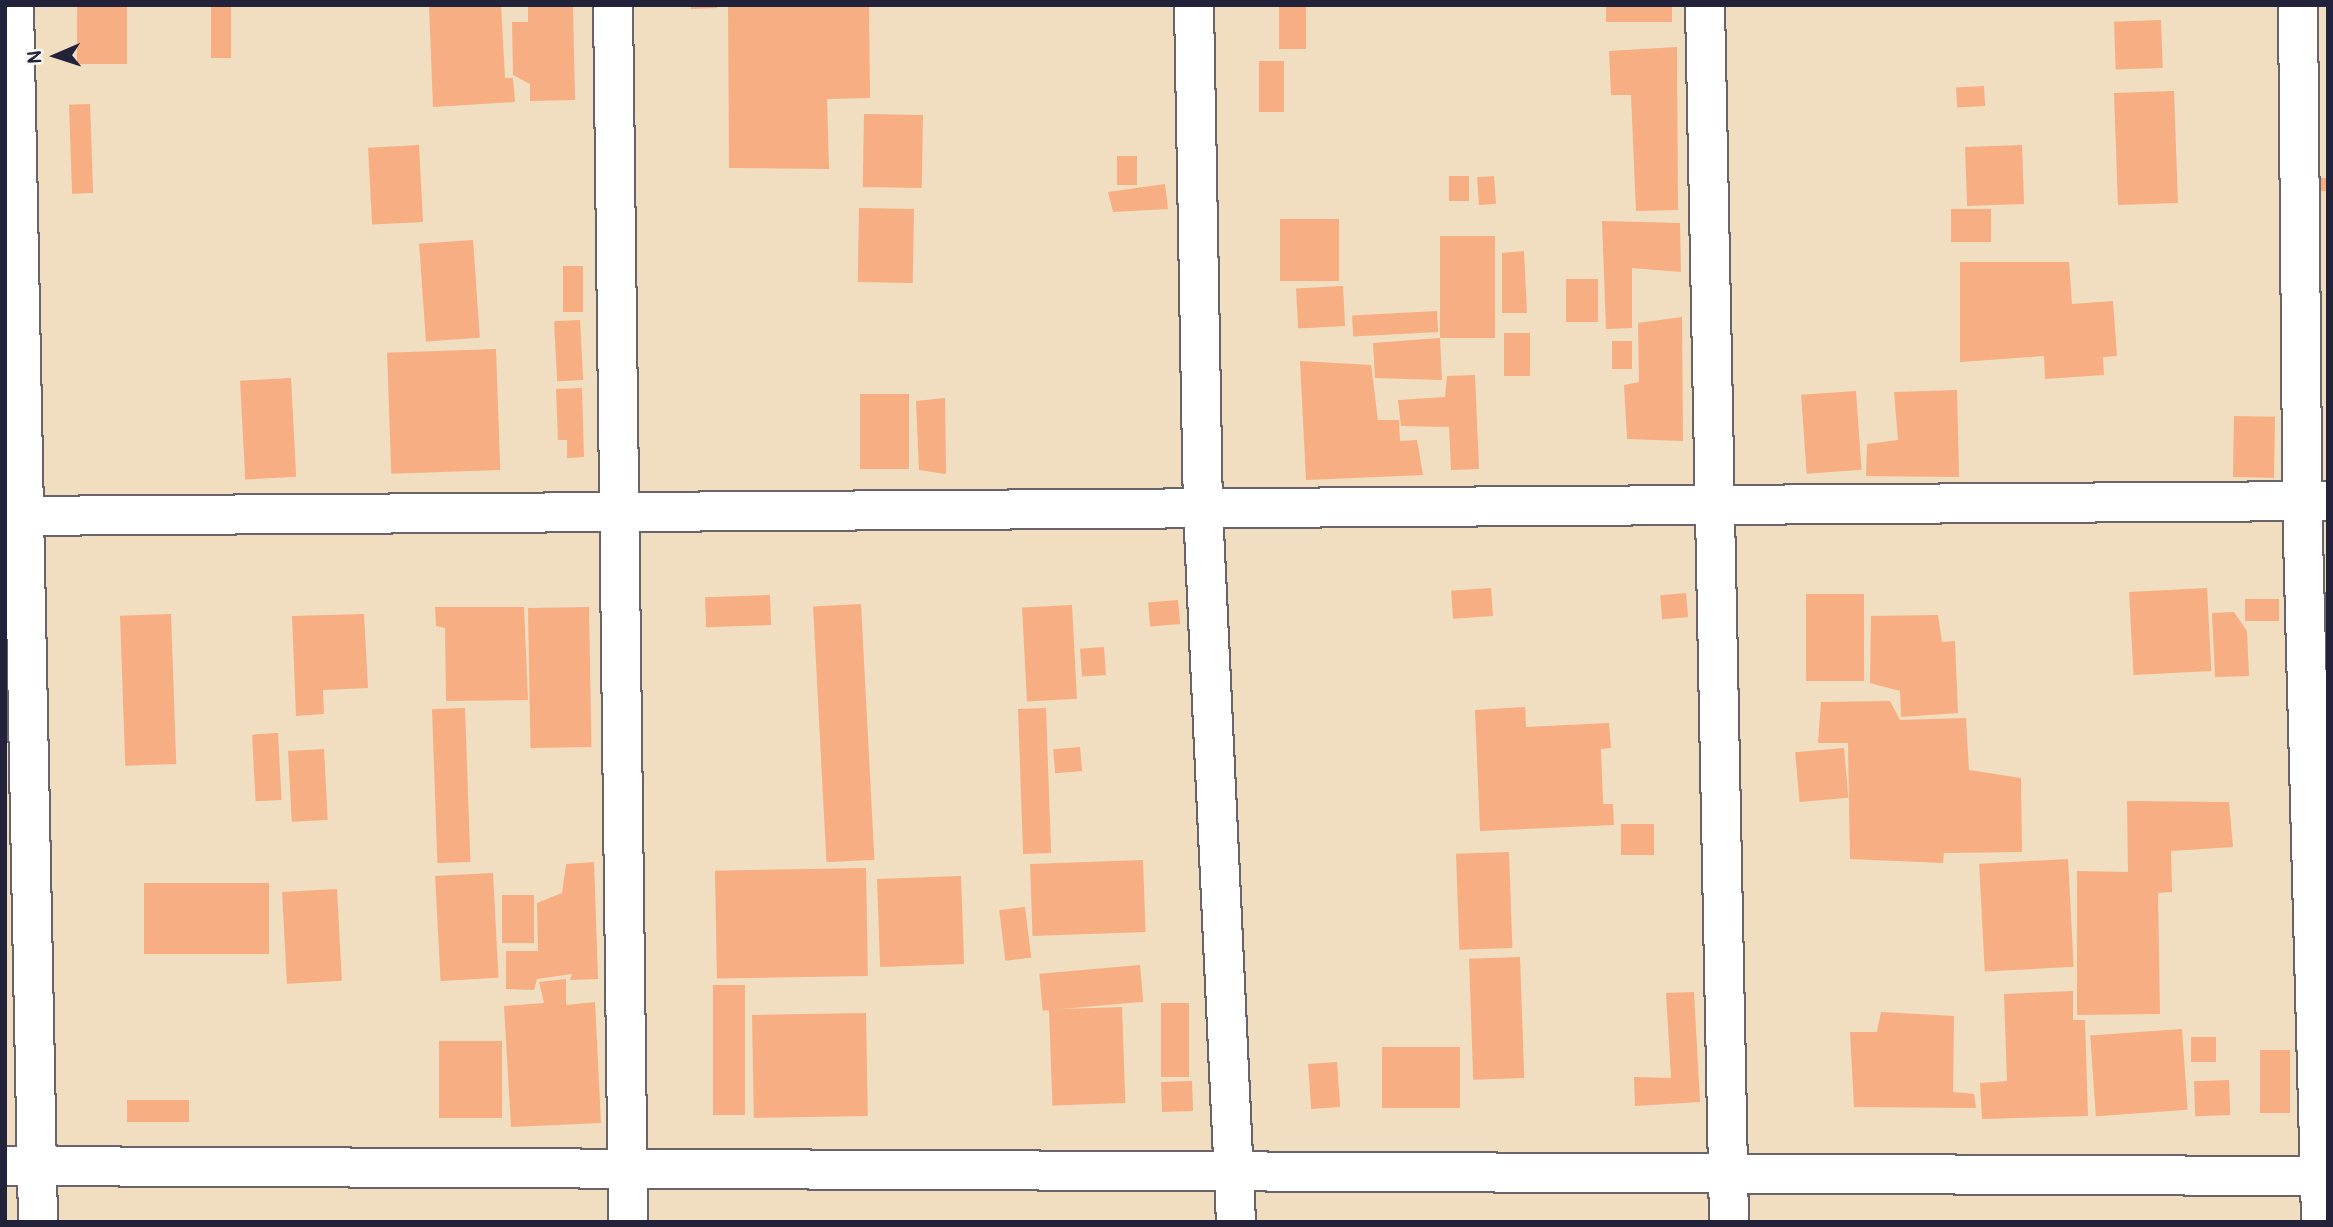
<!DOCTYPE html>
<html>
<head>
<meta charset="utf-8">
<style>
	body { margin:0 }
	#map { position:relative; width:2333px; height:1227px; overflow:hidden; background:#f1ddbf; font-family:Pangolin,sans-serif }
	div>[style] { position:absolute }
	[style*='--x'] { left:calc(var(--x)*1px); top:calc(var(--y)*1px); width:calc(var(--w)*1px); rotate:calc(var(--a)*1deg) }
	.building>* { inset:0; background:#f7ae82; transform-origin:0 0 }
	.roads { filter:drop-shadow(2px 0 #6a6369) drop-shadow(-2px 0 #6a6369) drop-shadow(0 2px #6a6369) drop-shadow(0 -2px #6a6369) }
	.minor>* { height:38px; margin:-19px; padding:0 19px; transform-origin:19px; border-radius:19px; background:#fff }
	span { translate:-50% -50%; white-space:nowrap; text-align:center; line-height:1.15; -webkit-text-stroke:6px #f6f6f2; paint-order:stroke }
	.frame { position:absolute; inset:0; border:7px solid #22223b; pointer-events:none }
	.north { position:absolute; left:21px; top:21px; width:70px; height:70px; -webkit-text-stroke:5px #f6f6f2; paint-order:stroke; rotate:267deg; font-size:19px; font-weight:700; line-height:28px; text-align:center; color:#22223b }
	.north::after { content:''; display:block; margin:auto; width:24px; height:32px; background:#22223b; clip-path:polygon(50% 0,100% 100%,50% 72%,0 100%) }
</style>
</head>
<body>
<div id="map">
	<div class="building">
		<div style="left:77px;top:5px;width:50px;height:59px"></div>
		<div style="left:211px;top:5px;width:20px;height:53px"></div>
		<div style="clip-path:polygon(429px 5px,501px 5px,505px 78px,513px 78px,515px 102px,433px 107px)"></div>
		<div style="clip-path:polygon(528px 5px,573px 5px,575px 100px,530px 101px,530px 84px,513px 75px,512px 22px,528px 22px)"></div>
		<div style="clip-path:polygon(691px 5px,717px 5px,717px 8px,691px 9px)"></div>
		<div style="clip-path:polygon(728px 5px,869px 5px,870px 98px,827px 99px,829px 169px,729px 168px)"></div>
		<div style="left:1279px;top:5px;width:27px;height:44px"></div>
		<div style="left:1606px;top:5px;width:66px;height:17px"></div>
		<div style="left:2161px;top:20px;width:48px;height:47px;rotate:88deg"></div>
		<div style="clip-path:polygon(1677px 47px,1678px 210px,1636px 211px,1631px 95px,1611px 95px,1609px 51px)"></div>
		<div style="left:1259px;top:61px;width:25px;height:51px"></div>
		<div style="left:1984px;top:86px;width:20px;height:28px;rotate:87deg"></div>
		<div style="left:2174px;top:91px;width:112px;height:60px;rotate:88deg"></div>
		<div style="left:90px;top:104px;width:89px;height:21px;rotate:88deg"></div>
		<div style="left:864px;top:114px;width:59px;height:73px;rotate:1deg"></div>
		<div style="left:419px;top:145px;width:77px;height:51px;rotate:87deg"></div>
		<div style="left:2022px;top:145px;width:59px;height:57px;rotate:88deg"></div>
		<div style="left:1117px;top:156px;width:20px;height:29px"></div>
		<div style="left:1449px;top:176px;width:20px;height:25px"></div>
		<div style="left:1494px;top:176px;width:28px;height:17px;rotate:86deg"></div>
		<div style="left:2319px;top:178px;width:9px;height:13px"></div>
		<div style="clip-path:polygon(1165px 184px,1168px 209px,1113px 212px,1108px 192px)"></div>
		<div style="left:914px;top:209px;width:74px;height:55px;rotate:91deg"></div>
		<div style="left:1991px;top:209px;width:33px;height:40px;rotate:90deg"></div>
		<div style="left:1280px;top:219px;width:59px;height:62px"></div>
		<div style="clip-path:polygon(1602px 221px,1680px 223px,1681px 272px,1632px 268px,1632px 328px,1606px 329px)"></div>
		<div style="left:1440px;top:236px;width:55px;height:102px"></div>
		<div style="left:473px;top:240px;width:98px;height:54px;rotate:86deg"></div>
		<div style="clip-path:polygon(1524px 251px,1527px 313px,1502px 313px,1502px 253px)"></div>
		<div style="clip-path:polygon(1960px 262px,2069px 262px,2072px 304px,2113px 301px,2117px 356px,2103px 357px,2104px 375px,2045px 379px,2044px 356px,1960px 362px)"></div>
		<div style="left:563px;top:266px;width:20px;height:46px"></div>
		<div style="left:1566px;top:279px;width:32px;height:43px"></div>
		<div style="left:1343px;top:286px;width:40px;height:47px;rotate:87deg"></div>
		<div style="left:1437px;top:311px;width:21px;height:85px;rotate:87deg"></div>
		<div style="clip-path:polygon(1682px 317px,1683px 441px,1627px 439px,1624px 385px,1639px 382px,1638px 323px)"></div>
		<div style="left:580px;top:320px;width:60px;height:26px;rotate:87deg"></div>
		<div style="left:1504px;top:333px;width:26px;height:43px"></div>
		<div style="clip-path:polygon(1440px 338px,1442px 380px,1375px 378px,1373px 343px)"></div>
		<div style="left:1612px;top:341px;width:20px;height:28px"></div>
		<div style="left:496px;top:349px;width:121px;height:109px;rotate:88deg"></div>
		<div style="clip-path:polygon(1300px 361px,1371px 365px,1378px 420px,1399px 420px,1400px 441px,1417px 440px,1423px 475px,1306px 480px)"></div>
		<div style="clip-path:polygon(1475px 375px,1479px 469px,1451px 470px,1449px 427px,1401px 426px,1398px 400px,1445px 397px,1447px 376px)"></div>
		<div style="left:291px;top:378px;width:99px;height:51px;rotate:87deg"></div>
		<div style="clip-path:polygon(582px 388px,584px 457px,567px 458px,567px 440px,558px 440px,556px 389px)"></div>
		<div style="clip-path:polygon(1957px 390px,1959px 477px,1866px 476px,1867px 444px,1898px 440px,1894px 392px)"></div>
		<div style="left:1856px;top:391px;width:79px;height:55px;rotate:86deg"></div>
		<div style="left:860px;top:394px;width:49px;height:75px"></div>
		<div style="clip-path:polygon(945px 398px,946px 474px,919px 470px,916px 401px)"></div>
		<div style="left:2234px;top:416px;width:41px;height:61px;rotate:1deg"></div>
		<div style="left:1491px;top:588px;width:28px;height:40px;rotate:86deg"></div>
		<div style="left:2207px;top:588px;width:83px;height:78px;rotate:87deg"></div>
		<div style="left:1686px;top:593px;width:24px;height:26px;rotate:85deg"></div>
		<div style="left:1864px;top:594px;width:87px;height:58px;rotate:90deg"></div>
		<div style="left:770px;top:595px;width:30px;height:65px;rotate:88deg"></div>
		<div style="left:2245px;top:599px;width:34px;height:22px"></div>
		<div style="left:1178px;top:600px;width:24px;height:30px;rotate:85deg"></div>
		<div style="left:861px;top:604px;width:256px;height:48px;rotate:87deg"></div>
		<div style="left:1072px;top:605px;width:94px;height:50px;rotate:87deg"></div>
		<div style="clip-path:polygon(435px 607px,524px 607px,528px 700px,446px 701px,445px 628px,436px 626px)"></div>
		<div style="left:589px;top:607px;width:140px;height:61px;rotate:89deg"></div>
		<div style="clip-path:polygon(2234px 612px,2247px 631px,2249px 676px,2215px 677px,2212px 613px)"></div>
		<div style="left:171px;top:614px;width:150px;height:51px;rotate:88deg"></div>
		<div style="clip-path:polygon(364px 614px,368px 688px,323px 690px,324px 714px,296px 716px,292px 616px)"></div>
		<div style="clip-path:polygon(1938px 615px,1942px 642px,1955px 641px,1958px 713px,1901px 717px,1900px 691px,1870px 683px,1871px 616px)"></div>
		<div style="left:1104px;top:647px;width:28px;height:24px;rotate:86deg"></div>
		<div style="clip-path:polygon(1890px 701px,1900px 720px,1966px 718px,1969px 770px,2021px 778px,2022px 852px,1944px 853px,1943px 863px,1850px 859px,1848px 743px,1818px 743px,1821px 702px)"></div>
		<div style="clip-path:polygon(1525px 707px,1526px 727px,1609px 723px,1611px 748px,1601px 749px,1603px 804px,1613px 804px,1614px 825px,1480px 831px,1475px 710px)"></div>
		<div style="left:465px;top:708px;width:154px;height:33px;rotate:88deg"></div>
		<div style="left:1046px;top:708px;width:145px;height:28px;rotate:88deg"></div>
		<div style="left:278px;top:733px;width:67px;height:26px;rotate:87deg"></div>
		<div style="left:1080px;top:747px;width:24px;height:27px;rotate:85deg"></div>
		<div style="left:1844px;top:748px;width:50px;height:49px;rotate:85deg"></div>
		<div style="left:324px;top:749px;width:71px;height:36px;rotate:87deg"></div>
		<div style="clip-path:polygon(2127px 801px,2229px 802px,2233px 847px,2171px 851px,2172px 892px,2158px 893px,2160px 1014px,2077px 1015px,2077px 871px,2128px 872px)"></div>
		<div style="left:1621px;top:824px;width:33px;height:31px"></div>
		<div style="left:1509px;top:852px;width:96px;height:53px;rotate:88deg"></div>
		<div style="left:2068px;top:859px;width:108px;height:89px;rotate:87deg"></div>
		<div style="left:1143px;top:860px;width:72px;height:113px;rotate:88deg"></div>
		<div style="clip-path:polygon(594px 862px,598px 979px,570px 980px,572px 974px,537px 979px,534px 990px,506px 989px,506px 951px,538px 951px,537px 903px,562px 893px,566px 864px)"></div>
		<div style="left:866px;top:868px;width:108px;height:151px;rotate:89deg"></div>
		<div style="left:493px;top:873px;width:105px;height:58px;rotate:87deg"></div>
		<div style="left:961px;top:876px;width:88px;height:84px;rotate:88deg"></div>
		<div style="left:144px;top:883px;width:125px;height:71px"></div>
		<div style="left:337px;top:889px;width:92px;height:55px;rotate:87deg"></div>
		<div style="left:534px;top:895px;width:48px;height:32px;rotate:90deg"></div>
		<div style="left:1025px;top:907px;width:51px;height:26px;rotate:83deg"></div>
		<div style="left:1520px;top:957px;width:121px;height:51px;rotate:88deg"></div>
		<div style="left:1140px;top:965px;width:37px;height:101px;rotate:85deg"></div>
		<div style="clip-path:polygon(566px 979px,566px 1005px,595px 1002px,601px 1123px,511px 1127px,504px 1006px,544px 1003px,539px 982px)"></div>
		<div style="left:745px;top:985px;width:130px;height:32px;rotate:90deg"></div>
		<div style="clip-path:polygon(2073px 991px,2073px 1020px,2085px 1020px,2088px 1116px,1982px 1119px,1980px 1083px,2007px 1081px,2004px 994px)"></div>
		<div style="clip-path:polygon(1694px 992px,1700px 1102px,1635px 1106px,1634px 1077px,1671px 1078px,1666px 993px)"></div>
		<div style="left:1161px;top:1003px;width:28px;height:74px"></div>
		<div style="left:1122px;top:1007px;width:96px;height:73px;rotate:88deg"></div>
		<div style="clip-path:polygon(1881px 1012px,1954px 1016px,1953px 1092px,1974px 1094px,1976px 1108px,1854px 1107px,1850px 1032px,1877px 1032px)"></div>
		<div style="left:866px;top:1013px;width:103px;height:114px;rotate:89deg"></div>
		<div style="left:2182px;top:1029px;width:81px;height:92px;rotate:86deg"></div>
		<div style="left:2191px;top:1037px;width:25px;height:25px"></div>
		<div style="left:502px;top:1041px;width:77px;height:63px;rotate:90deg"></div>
		<div style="left:1382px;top:1047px;width:78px;height:61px"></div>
		<div style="left:2260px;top:1050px;width:30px;height:63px"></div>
		<div style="left:1337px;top:1062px;width:45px;height:29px;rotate:86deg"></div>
		<div style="left:2229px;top:1080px;width:35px;height:35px;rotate:88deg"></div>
		<div style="left:1192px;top:1081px;width:30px;height:31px;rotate:88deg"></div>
		<div style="left:127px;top:1100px;width:62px;height:22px"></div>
	</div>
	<div class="roads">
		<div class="minor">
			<div style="--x:14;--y:5;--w:1217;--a:88.87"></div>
			<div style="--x:613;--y:5;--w:1217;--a:89.29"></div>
			<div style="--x:1194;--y:5;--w:504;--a:88.98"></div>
			<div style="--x:1203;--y:509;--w:714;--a:87.35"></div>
			<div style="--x:1705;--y:5;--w:1217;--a:88.87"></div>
			<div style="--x:2298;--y:5;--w:494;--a:89.5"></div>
			<div style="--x:2302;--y:499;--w:723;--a:88.49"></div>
			<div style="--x:5;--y:516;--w:2323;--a:-0.37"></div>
			<div style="--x:5;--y:1166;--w:2323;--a:0.25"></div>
		</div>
	</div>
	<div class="frame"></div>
	<div class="north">N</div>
</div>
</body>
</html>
